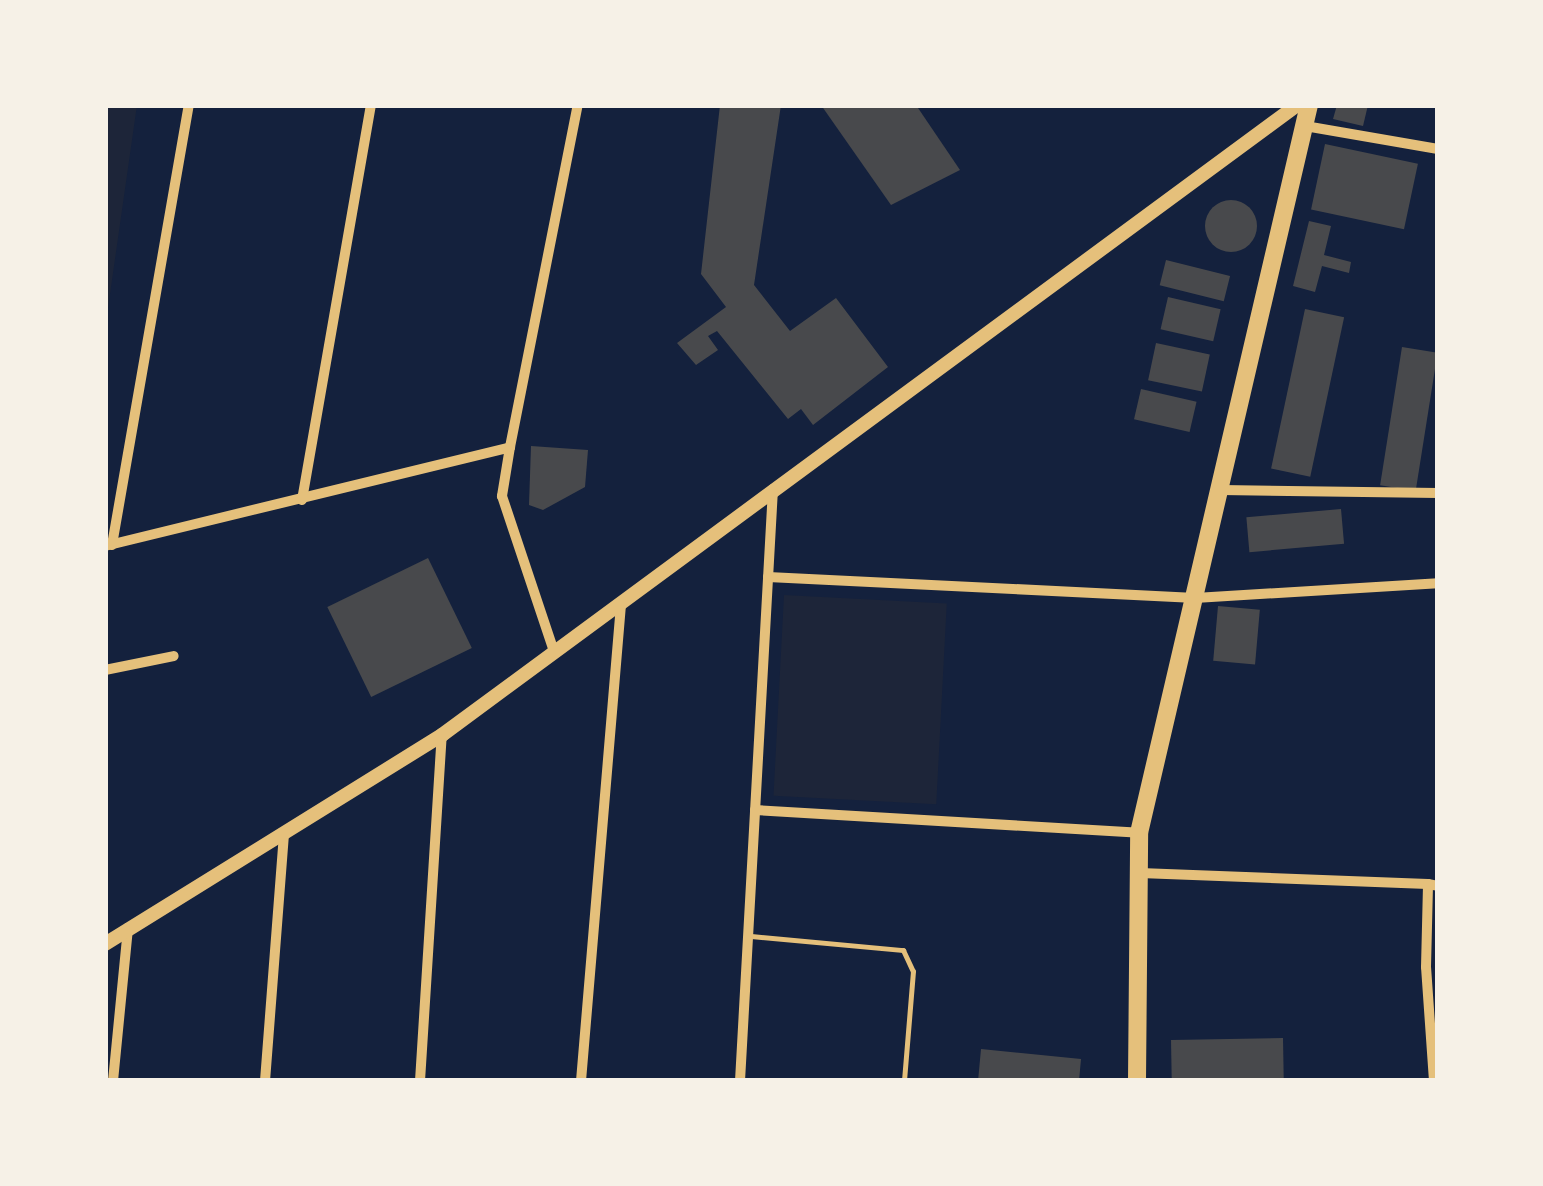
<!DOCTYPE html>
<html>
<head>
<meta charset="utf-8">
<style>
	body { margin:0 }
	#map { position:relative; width:1543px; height:1186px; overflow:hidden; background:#14213d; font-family:"Exo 2",sans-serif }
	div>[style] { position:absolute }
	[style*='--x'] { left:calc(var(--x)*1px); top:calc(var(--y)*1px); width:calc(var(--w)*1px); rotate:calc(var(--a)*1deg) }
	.green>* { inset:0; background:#1d2539; transform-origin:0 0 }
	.building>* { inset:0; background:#48494c; transform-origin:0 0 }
	.round { border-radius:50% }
	.service>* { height:5px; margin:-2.5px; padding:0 2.5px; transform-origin:2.5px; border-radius:2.5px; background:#e5c07b }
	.minor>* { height:10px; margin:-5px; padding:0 5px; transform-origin:5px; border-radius:5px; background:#e5c07b }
	.tertiary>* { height:14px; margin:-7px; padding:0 7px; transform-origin:7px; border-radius:7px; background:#e5c07b }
	.primary>* { height:18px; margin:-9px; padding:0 9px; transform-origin:9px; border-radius:9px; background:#e5c07b }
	span { translate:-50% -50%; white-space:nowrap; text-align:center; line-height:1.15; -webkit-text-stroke:9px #f6f1e7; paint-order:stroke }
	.frame { position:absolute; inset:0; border:108px solid #f6f1e7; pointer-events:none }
</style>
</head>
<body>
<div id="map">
	<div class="green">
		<div style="clip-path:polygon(105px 105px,137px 105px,105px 329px)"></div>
		<div style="left:784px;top:595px;width:163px;height:201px;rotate:3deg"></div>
	</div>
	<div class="building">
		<div style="clip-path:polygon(720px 105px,781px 105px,754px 285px,790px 331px,836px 298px,888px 367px,813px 425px,801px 409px,788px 419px,717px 331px,708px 336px,718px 350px,696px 365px,677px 343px,726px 307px,701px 274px)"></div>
		<div style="clip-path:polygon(821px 105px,916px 105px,960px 170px,891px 205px)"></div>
		<div style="clip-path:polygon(1337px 105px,1368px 105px,1363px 126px,1333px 119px)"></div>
		<div style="left:1325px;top:144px;width:95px;height:67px;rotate:12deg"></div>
		<div class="round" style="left:1205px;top:200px;width:52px;height:52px"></div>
		<div style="clip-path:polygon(1309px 221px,1331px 226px,1324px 255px,1351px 262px,1349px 273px,1322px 266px,1315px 292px,1293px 286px)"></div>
		<div style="left:1166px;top:260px;width:66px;height:26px;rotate:14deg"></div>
		<div style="left:1168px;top:297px;width:54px;height:33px;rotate:13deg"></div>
		<div style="left:1305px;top:309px;width:40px;height:163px;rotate:12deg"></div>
		<div style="left:1156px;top:343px;width:55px;height:38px;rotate:12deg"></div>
		<div style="left:1402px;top:347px;width:36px;height:140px;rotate:9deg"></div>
		<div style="left:1141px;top:389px;width:57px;height:31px;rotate:13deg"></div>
		<div style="clip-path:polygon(531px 446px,588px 450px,585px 487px,543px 510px,529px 505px)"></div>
		<div style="left:1341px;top:509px;width:35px;height:95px;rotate:85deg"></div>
		<div style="left:428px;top:558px;width:100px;height:112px;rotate:64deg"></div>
		<div style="left:1218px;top:606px;width:42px;height:55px;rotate:5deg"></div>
		<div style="left:1283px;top:1038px;width:43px;height:112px;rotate:89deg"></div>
		<div style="clip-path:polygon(981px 1049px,1081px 1059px,1079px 1081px,978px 1081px)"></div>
	</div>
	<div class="service">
		<div style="--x:751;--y:936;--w:153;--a:5.3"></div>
		<div style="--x:903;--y:950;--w:23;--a:65"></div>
		<div style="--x:913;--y:971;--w:110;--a:94.7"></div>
	</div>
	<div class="minor">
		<div style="--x:1305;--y:126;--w:135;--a:9.8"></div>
		<div style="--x:510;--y:447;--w:349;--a:-78.8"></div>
		<div style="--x:1221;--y:490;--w:217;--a:0.8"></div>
		<div style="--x:302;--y:500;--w:401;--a:-80.1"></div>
		<div style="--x:112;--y:545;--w:447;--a:-80.1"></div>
		<div style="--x:105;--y:546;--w:417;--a:-13.7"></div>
		<div style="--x:510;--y:447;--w:50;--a:99.3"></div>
		<div style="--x:502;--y:496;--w:160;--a:71.5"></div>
		<div style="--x:768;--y:577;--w:428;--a:2.8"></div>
		<div style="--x:1195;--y:598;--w:243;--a:-3.5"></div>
		<div style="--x:105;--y:670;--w:70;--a:-11.5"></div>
		<div style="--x:755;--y:810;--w:385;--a:3.4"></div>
		<div style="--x:1140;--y:873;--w:288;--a:2.2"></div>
		<div style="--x:113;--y:1081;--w:154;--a:-84.4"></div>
		<div style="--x:265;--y:1081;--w:248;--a:-85.6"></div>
		<div style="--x:420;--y:1081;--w:347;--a:-86.4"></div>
		<div style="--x:581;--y:1081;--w:478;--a:-85.2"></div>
		<div style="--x:740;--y:1081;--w:593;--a:-86.81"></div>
		<div style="--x:1434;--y:1081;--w:114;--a:-94"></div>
		<div style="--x:1426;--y:967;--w:83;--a:-88.6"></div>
		<div style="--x:1428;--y:884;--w:10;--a:11"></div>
	</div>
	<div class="tertiary">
		<div style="--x:105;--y:944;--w:397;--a:-31.8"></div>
		<div style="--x:442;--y:735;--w:1062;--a:-36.38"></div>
	</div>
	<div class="primary">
		<div style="--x:1137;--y:1081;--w:248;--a:-89.5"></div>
		<div style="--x:1139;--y:833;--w:748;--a:-76.86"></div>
	</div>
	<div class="frame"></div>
</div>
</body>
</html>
